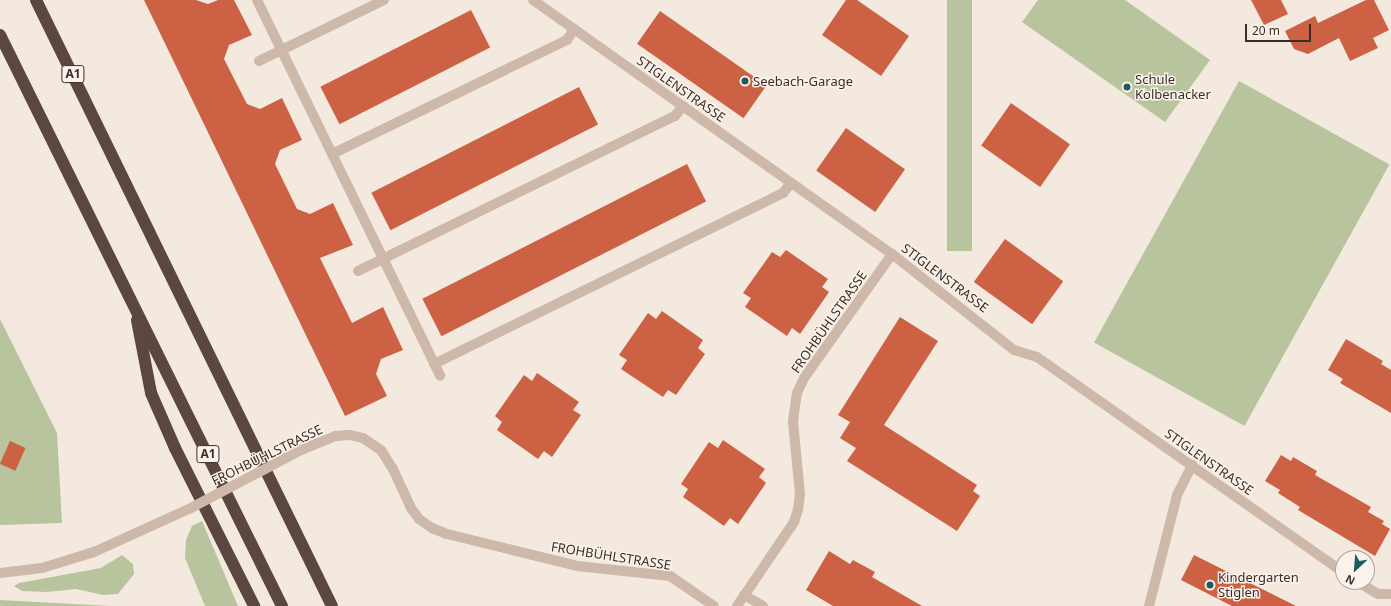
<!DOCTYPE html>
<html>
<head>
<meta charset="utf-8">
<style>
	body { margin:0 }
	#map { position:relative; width:1391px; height:606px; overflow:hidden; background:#f4e9de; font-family:"Noto Sans",sans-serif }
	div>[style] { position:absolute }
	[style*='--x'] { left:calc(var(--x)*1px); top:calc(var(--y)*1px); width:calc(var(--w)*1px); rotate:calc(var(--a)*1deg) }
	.green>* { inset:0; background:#b8c49d; transform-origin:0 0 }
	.building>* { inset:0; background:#cc6144; transform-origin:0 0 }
	.minor>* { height:10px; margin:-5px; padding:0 5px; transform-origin:5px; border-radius:5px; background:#cdb8a9 }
	.highway>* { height:12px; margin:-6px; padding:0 6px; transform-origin:6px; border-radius:6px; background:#5b4740 }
	.minor-bridge>* { height:10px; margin:-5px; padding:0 5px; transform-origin:5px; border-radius:5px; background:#cdb8a9 }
	.dots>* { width:11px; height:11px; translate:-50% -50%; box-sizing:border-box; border:2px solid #fbf3eb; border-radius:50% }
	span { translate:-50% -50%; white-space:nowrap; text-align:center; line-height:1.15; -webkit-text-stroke:3px #fbf3eb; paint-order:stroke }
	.shield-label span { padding:1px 3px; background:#fbf3eb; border:1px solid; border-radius:3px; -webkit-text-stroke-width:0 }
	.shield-label { font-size:12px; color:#3a2e29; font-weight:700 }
	.poi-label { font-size:13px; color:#3a2e29 }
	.left { translate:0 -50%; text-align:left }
	.street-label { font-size:13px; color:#3a2e29 }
	.north { position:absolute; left:1335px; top:550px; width:40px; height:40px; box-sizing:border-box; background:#fbf3eb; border:1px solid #aea49d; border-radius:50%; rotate:206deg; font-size:11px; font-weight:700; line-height:16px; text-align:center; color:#3a2e29 }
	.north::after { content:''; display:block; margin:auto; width:14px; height:18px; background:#1c5b5e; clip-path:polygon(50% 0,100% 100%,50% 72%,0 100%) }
	.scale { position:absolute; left:1245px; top:24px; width:66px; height:18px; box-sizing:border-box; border:2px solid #3a2e29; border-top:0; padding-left:5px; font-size:12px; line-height:14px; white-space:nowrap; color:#3a2e29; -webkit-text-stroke:3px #fbf3eb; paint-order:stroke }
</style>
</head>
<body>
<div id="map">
	<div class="green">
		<div style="left:947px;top:0;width:25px;height:251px"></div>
		<div style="clip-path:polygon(1038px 0,1125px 0,1210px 60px,1165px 122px,1022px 22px)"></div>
		<div style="left:1239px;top:81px;width:172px;height:299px;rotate:29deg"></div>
		<div style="clip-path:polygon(0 319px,57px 433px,62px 523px,0 525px)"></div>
		<div style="clip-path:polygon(202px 521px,238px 606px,205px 606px,185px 558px,186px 540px,192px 526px)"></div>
		<div style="clip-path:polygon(122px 555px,133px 564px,134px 574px,118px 594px,103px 595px,76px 589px,47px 592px,22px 591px,14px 586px,19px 583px,101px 568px)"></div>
		<div style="clip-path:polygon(0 600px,110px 606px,0 606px)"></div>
	</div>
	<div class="building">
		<div style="clip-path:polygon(144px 0,196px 0,208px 4px,218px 0,234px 0,252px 35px,229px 45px,224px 59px,247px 104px,260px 109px,282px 98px,302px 140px,280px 150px,275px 164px,297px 209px,310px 214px,333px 203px,353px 245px,320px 258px,352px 323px,383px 307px,403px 350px,381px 359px,376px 374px,387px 396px,345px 416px)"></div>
		<div style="clip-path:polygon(846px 0,857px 0,909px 36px,881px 76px,822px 35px)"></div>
		<div style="clip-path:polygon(1251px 0,1281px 0,1288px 14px,1264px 25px)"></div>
		<div style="clip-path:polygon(1366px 0,1374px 0,1389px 30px,1373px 38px,1378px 48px,1350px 61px,1339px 38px,1308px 54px,1294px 49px,1285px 31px,1315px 16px,1318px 23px)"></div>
		<div style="left:471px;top:10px;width:42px;height:169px;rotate:63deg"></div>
		<div style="left:660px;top:11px;width:130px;height:40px;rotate:35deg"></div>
		<div style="left:579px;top:87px;width:42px;height:233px;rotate:63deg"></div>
		<div style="left:1011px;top:103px;width:72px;height:52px;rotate:35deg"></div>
		<div style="left:846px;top:128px;width:72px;height:52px;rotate:35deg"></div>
		<div style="left:687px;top:164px;width:42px;height:297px;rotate:63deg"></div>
		<div style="left:1005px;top:239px;width:72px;height:53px;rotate:36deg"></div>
		<div style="clip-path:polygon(786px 250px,828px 279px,822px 287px,829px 292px,800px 334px,792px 328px,787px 336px,745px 307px,751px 298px,743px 293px,772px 252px,780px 257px)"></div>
		<div style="clip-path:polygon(662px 311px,703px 340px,698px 348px,705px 354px,676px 395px,668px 390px,663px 397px,621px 369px,627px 360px,619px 355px,648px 313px,656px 319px)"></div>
		<div style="clip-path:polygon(900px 317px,938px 341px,884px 425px,977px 485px,973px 491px,980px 496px,957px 531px,847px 461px,856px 448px,840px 438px,850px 422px,838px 415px)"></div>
		<div style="clip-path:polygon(1346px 339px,1383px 361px,1381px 364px,1391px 370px,1391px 413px,1340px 383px,1343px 379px,1328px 370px)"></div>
		<div style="clip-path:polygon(537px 373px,579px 402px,573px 410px,581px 415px,552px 457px,544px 451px,538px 459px,497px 430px,502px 422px,495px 416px,524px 375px,532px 381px)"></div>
		<div style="clip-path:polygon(723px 440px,765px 469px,759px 477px,766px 483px,738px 524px,730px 518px,724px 526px,683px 497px,688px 489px,681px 484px,709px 442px,718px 448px)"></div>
		<div style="left:10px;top:441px;width:17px;height:25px;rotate:24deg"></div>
		<div style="clip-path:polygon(1281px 455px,1291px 461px,1293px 457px,1317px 471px,1315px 475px,1371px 507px,1368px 512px,1384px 521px,1382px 524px,1390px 529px,1375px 556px,1298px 510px,1300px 507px,1278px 493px,1280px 490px,1265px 481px)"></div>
		<div style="clip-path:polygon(829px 551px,850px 564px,853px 560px,875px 572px,872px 577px,922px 606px,833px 606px,806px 590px)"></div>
		<div style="clip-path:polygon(1194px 555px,1296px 606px,1232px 606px,1181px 580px)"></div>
	</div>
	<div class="minor">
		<div style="--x:257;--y:0;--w:418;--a:64"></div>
		<div style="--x:533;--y:0;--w:440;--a:35.3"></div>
		<div style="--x:892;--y:254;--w:155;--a:38.2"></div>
		<div style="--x:1014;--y:350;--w:24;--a:17"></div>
		<div style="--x:1037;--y:357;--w:374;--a:35.1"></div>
		<div style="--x:259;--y:61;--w:139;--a:-26"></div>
		<div style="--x:332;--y:154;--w:261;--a:-25.9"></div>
		<div style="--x:567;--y:40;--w:13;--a:-58"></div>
		<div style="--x:358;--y:271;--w:353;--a:-26.1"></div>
		<div style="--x:675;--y:116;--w:13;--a:-51"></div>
		<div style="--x:434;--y:364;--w:389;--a:-26.1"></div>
		<div style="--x:783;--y:193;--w:13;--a:-51"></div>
		<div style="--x:301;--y:450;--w:37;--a:-22"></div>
		<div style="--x:335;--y:436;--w:15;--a:-4"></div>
		<div style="--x:350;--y:435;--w:13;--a:13"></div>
		<div style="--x:363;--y:438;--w:22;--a:34"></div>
		<div style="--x:381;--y:450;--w:22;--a:58"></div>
		<div style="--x:393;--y:469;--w:43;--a:65.2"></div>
		<div style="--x:411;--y:508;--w:14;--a:54"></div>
		<div style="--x:419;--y:519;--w:16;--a:35"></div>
		<div style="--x:432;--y:528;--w:16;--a:22"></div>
		<div style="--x:447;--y:534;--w:134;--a:13.8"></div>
		<div style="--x:577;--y:566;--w:94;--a:6.1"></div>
		<div style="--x:670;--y:576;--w:53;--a:34.3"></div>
		<div style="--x:0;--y:573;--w:42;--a:-6.8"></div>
		<div style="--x:42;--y:568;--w:54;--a:-17.1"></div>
		<div style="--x:94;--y:552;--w:104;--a:-24.4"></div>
		<div style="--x:1358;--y:582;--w:23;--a:31"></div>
		<div style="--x:1378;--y:594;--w:13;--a:0"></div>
		<div style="--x:744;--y:595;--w:22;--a:30"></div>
		<div style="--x:737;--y:606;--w:102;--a:-55.8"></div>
		<div style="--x:794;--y:522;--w:13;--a:-72"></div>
		<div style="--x:798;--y:510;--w:16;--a:-83"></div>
		<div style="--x:800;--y:494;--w:73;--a:-95.5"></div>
		<div style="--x:793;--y:421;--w:28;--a:-82"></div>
		<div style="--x:797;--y:393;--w:17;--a:-65"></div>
		<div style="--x:804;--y:378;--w:152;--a:-54.6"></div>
		<div style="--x:1149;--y:606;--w:114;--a:-75.8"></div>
		<div style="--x:1177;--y:495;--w:34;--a:-63"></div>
	</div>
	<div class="highway">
		<div style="--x:36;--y:0;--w:674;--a:63.97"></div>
		<div style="--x:0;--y:35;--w:637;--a:63.72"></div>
		<div style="--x:137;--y:320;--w:74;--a:79.1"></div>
		<div style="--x:151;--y:393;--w:60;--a:66.4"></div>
		<div style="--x:175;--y:448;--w:177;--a:63.4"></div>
	</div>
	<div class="minor-bridge">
		<div style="--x:189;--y:509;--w:127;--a:-27.8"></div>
	</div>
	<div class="dots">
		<div style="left:745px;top:81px;background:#1c5b5e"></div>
		<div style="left:1127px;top:87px;background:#1c5b5e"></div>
		<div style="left:1210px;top:585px;background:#1c5b5e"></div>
	</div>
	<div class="shield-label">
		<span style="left:73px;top:74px">A1</span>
		<span style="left:208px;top:454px">A1</span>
	</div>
	<div class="poi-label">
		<span class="left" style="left:1135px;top:87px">Schule<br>Kolbenacker</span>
		<span class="left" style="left:753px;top:81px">Seebach-Garage</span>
		<span class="left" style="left:1218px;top:585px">Kindergarten<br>Stiglen</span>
	</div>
	<div class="street-label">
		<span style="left:681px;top:89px;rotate:35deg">STIGLENSTRASSE</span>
		<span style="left:945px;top:278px;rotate:37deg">STIGLENSTRASSE</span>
		<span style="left:829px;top:322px;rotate:-55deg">FROHBÜHLSTRASSE</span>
		<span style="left:267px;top:455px;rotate:-26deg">FROHBÜHLSTRASSE</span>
		<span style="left:1209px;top:462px;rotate:35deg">STIGLENSTRASSE</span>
		<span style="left:611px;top:556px;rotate:9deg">FROHBÜHLSTRASSE</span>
	</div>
	<div class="north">N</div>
	<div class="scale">20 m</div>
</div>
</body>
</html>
